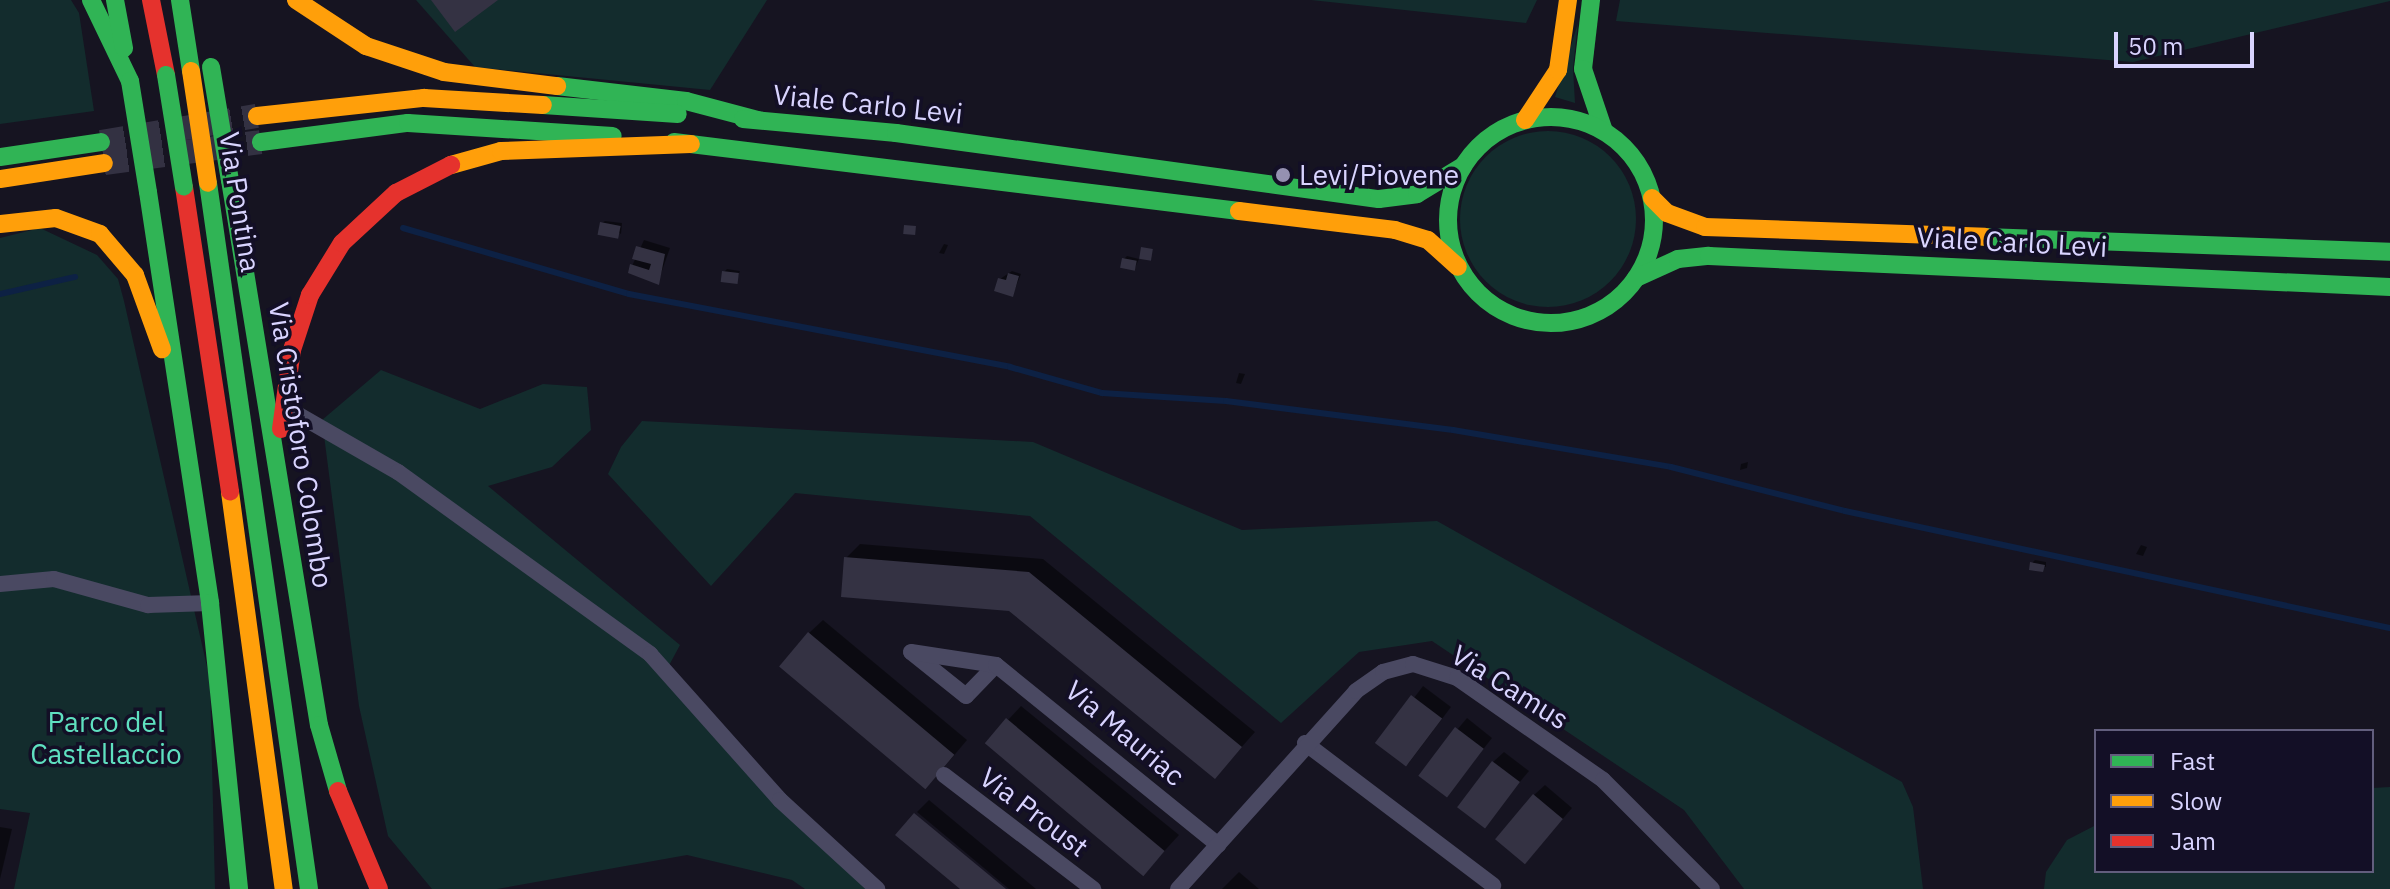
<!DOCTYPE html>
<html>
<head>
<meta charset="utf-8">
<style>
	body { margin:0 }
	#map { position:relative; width:2390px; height:889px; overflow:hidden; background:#161421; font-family:"IBM Plex Sans",sans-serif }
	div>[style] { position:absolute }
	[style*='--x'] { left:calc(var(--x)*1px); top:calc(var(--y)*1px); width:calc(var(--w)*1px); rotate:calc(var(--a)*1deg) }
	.green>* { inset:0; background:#132c2d }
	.round { border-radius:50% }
	.shadow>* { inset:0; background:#0007; transform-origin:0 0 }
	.stream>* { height:6px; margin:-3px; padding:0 3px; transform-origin:3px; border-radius:3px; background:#0d2144 }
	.building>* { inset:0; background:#343243; transform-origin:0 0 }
	.secondary-tunnel>* { height:24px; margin-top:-12px; transform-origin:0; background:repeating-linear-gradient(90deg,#333142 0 24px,transparent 0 36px) }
	.street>* { height:16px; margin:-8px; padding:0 8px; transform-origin:8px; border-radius:8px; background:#4a4962 }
	.fast>* { height:18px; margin:-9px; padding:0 9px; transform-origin:9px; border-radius:9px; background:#30b455 }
	.fast>.ring { margin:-9px; padding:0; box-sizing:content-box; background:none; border:18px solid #30b455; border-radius:50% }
	.slow>* { height:18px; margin:-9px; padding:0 9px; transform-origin:9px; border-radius:9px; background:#ff9f0a }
	.jam>* { height:18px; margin:-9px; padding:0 9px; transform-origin:9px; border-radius:9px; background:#e5322d }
	.fast-bridge>* { height:18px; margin:-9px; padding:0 9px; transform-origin:9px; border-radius:9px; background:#30b455 }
	.slow-bridge>* { height:18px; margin:-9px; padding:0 9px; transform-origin:9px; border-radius:9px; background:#ff9f0a }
	.dots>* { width:22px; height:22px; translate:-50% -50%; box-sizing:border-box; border:4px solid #130f26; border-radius:50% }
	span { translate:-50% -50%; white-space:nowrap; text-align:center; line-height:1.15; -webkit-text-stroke:7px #130f26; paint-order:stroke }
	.street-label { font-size:28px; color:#d9d4ff }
	.poi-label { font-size:28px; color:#d9d4ff }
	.left { translate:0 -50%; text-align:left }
	.park-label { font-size:28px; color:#5fe0c0 }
	.legend { position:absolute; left:2094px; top:729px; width:280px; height:144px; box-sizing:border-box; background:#130f26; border:2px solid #625e7d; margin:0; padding:10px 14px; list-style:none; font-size:24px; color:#d9d4ff }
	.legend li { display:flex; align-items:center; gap:16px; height:40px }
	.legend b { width:40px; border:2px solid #625e7d }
	.scale { position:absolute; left:2114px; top:32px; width:140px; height:36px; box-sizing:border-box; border:4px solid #d9d4ff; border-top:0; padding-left:10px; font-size:24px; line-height:28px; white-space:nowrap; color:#d9d4ff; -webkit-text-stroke:6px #130f26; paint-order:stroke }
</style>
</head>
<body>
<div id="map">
	<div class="green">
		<div style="clip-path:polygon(0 0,71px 0,79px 13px,94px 111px,0 124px)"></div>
		<div style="clip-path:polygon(416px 0,767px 0,710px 90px,475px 67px)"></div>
		<div style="clip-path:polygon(1311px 0,1537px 0,1526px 23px)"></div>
		<div style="clip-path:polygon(1620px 0,2390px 0,2390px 1px,2133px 62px,1616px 21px)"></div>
		<div style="clip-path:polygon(1578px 23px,1573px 68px,1575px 103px,1555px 97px)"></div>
		<div class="round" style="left:1460px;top:131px;width:176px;height:176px"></div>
		<div style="clip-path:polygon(40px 228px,97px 255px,118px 279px,124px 301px,210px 680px,215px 889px,14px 889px,30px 813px,0 809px,0 238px)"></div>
		<div style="clip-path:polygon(381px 370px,480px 409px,543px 384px,587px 387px,591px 430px,552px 467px,488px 486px,680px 645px,666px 671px,877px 889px,805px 889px,792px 880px,687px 855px,497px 889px,432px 889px,388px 836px,359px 706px,322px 420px)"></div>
		<div style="clip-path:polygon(642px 421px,1033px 442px,1242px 530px,1437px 521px,1902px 782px,1913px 807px,1923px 889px,1744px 889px,1684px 810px,1432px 641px,1359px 652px,1281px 723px,1030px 516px,795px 493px,711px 586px,608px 474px,621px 447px)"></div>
		<div style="clip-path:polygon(2390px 787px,2390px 889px,2044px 889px,2046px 872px,2067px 840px,2096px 825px,2096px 871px,2372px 871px,2372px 788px)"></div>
	</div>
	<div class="shadow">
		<div style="clip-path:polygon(605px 221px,622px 223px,621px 234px,602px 223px)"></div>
		<div style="clip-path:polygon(644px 240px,670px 248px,658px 282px,632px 266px)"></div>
		<div style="clip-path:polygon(944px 244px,948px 245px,944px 254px,939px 253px)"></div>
		<div style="clip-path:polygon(1127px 256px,1139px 259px,1134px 270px,1124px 259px)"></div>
		<div style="clip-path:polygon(727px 269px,740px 271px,736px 282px,724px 272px)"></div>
		<div style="clip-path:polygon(1012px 271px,1021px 274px,1013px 294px,1000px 279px)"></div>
		<div style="clip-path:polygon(1239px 373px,1245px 374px,1241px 384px,1236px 383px)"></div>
		<div style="clip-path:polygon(1748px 462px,1747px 468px,1740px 470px,1741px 464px)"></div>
		<div style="clip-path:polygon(860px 544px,1043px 559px,1255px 732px,1215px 777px,1010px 609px,846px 558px)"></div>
		<div style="clip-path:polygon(2141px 545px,2147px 547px,2143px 556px,2136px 554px)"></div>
		<div style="clip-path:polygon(2035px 560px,2046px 562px,2046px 567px,2032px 563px)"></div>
		<div style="clip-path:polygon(823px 620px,967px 740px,940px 772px,809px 633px)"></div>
		<div style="left:1423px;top:686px;width:35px;height:72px;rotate:37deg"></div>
		<div style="clip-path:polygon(1021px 706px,1179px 835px,1145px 872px,1008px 720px)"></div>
		<div style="clip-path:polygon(1467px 718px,1492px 738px,1456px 784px,1420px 774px)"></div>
		<div style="clip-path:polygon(1504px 752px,1529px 771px,1484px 825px,1493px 762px)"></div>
		<div style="clip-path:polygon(1545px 785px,1572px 808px,1526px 862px,1534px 795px)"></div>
		<div style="clip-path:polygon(929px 800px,1036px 889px,1009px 889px,917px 812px)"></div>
		<div style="clip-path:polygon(0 827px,12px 829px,0 879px)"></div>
		<div style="clip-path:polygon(1239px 872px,1259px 889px,1222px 889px)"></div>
	</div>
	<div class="stream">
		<div style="--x:403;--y:228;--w:235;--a:16.3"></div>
		<div style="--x:629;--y:294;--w:388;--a:10.8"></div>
		<div style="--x:1010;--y:367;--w:96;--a:15.8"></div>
		<div style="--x:1102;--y:393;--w:124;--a:3.7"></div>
		<div style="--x:1226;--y:401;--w:229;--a:7.3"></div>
		<div style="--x:1453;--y:430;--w:221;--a:9.6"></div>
		<div style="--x:1671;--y:467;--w:179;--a:14.2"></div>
		<div style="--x:1845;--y:511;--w:557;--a:12.12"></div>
		<div style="--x:0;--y:294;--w:77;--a:-12.8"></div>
	</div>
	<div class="building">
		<div style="clip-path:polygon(431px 0,498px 0,455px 32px)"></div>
		<div style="left:600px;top:222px;width:21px;height:13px;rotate:11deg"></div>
		<div style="left:904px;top:225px;width:12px;height:9px;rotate:5deg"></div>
		<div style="clip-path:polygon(636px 246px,665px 254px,659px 285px,628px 273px,630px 264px,649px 270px,651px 264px,632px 259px)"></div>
		<div style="left:1141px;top:247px;width:12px;height:12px;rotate:9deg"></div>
		<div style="left:1122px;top:258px;width:15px;height:10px;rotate:11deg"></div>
		<div style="left:722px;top:271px;width:17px;height:11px;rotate:7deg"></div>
		<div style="clip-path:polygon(1008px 273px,1019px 276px,1013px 297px,994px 291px,998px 278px,1006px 280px)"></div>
		<div style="clip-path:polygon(844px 557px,1029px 572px,1242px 747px,1215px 779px,1009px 611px,841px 597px)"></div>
		<div style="clip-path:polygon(2030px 562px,2045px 565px,2043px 572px,2029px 570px)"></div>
		<div style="left:808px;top:632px;width:191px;height:45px;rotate:40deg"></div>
		<div style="left:1411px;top:695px;width:39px;height:60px;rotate:37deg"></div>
		<div style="left:1006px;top:718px;width:207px;height:33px;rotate:40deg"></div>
		<div style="left:1455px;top:727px;width:36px;height:61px;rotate:37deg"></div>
		<div style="left:1492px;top:761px;width:35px;height:58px;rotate:37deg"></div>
		<div style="left:1533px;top:794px;width:39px;height:59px;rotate:40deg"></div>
		<div style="clip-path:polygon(914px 813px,1006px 889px,960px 889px,895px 835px)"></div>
	</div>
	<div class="secondary-tunnel">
		<div style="--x:101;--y:142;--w:158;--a:-9.5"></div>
		<div style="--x:104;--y:163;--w:158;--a:-7.6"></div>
	</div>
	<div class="street">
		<div style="--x:283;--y:406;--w:133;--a:29.9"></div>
		<div style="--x:398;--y:472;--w:311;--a:35.8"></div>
		<div style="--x:650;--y:654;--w:195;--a:48.3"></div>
		<div style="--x:780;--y:800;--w:132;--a:42.5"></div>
		<div style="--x:0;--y:584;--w:54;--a:-5.3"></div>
		<div style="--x:54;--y:579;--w:98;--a:15.5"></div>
		<div style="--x:148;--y:605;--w:62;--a:-1.8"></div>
		<div style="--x:996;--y:665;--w:43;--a:134.1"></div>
		<div style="--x:966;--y:696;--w:70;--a:-141.3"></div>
		<div style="--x:911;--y:652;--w:86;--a:8.7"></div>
		<div style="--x:996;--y:665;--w:286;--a:39"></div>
		<div style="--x:1305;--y:743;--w:236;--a:37.1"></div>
		<div style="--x:944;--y:775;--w:188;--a:37.4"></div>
		<div style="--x:1178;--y:889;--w:266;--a:-48"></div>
		<div style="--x:1356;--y:691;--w:33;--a:-35"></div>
		<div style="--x:1383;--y:672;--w:31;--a:-15"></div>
		<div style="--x:1413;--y:664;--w:46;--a:17.7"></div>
		<div style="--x:1457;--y:678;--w:178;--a:34.9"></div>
		<div style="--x:1603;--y:780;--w:154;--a:45"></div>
	</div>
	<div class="fast">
		<div style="--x:91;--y:0;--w:90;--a:64.3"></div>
		<div style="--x:115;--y:0;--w:49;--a:79.4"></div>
		<div style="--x:180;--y:0;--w:72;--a:81.2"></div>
		<div style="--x:1591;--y:0;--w:69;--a:96.6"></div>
		<div style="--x:1583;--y:69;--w:65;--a:71.3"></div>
		<div style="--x:557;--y:86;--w:130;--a:6.6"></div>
		<div style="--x:686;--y:101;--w:74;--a:14.8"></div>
		<div style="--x:543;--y:105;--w:135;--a:3.8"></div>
		<div class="ring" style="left:1448px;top:117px;width:188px;height:188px"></div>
		<div style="--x:743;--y:119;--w:154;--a:5.2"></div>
		<div style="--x:896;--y:133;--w:487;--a:7.8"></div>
		<div style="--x:1379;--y:199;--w:38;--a:-7"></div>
		<div style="--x:1417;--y:194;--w:54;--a:-31.3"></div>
		<div style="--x:261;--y:142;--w:148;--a:-7.4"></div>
		<div style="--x:408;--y:123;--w:205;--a:3.6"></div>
		<div style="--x:674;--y:142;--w:569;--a:6.96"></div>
		<div style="--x:0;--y:157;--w:102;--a:-8.4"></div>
		<div style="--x:230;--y:180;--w:552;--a:80.73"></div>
		<div style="--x:319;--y:725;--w:69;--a:73.9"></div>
		<div style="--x:208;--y:183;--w:713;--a:81.86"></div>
		<div style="--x:148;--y:192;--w:416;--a:81.4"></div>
		<div style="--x:210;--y:603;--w:287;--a:84.2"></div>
		<div style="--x:1985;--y:237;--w:405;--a:2.1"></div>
		<div style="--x:1636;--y:278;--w:46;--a:-24.3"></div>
		<div style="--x:1678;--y:259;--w:31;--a:-6"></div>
		<div style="--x:1709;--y:256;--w:682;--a:2.61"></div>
	</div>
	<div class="slow">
		<div style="--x:296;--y:0;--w:84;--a:33.3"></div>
		<div style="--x:366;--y:46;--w:82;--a:18.4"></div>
		<div style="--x:444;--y:72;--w:114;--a:7.1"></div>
		<div style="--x:257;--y:116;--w:168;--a:-6.2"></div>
		<div style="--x:424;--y:98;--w:119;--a:3.4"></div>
		<div style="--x:1525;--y:120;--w:60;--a:-56.6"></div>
		<div style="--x:1558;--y:70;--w:71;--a:-81.9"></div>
		<div style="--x:451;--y:165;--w:52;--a:-15.6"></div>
		<div style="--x:501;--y:151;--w:190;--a:-2.1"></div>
		<div style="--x:0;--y:179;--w:105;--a:-8.7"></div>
		<div style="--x:1652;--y:198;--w:21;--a:45"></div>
		<div style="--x:1667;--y:213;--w:40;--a:20.2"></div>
		<div style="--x:1705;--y:227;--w:280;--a:2"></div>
		<div style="--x:1239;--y:211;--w:157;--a:6.9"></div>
		<div style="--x:1395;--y:230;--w:34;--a:17"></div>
		<div style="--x:1428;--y:240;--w:40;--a:42"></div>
		<div style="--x:0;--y:224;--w:56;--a:-6.1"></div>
		<div style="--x:56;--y:218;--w:47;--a:20"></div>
		<div style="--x:100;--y:234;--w:54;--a:49.5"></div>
		<div style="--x:135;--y:275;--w:79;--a:70"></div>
		<div style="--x:230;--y:492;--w:401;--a:82.3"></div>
	</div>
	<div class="jam">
		<div style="--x:151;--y:0;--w:76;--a:78.7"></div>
		<div style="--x:184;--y:187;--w:308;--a:81.4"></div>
		<div style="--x:281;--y:429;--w:80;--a:-82.1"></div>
		<div style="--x:292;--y:350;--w:58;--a:-71.9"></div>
		<div style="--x:310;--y:295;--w:61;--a:-58.4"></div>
		<div style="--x:342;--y:243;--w:74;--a:-42.8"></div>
		<div style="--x:396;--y:193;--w:62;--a:-27"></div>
		<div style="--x:338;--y:791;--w:106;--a:67.3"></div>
	</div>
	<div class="fast-bridge">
		<div style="--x:211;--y:67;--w:115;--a:80.5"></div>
		<div style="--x:166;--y:75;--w:113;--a:80.9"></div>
		<div style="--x:130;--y:81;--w:112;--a:80.8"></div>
	</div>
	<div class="slow-bridge">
		<div style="--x:191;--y:71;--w:113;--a:81.4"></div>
	</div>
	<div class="dots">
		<div style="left:1283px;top:175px;background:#9591b1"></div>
	</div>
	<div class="street-label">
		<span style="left:868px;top:104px;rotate:6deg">Viale Carlo Levi</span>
		<span style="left:240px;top:202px;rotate:81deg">Via Pontina</span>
		<span style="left:2012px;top:242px;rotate:3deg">Viale Carlo Levi</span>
		<span style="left:301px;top:445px;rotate:81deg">Via Cristoforo Colombo</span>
		<span style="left:1510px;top:687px;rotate:32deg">Via Camus</span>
		<span style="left:1125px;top:733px;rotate:40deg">Via Mauriac</span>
		<span style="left:1034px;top:812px;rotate:37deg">Via Proust</span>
	</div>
	<div class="poi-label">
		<span class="left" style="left:1299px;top:175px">Levi/Piovene</span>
	</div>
	<div class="park-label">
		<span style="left:106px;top:738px">Parco del<br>Castellaccio</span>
	</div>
	<ul class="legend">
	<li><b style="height:10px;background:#30b455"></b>Fast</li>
	<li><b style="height:10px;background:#ff9f0a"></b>Slow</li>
	<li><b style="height:10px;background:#e5322d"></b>Jam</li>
	</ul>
	<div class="scale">50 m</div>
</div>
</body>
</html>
